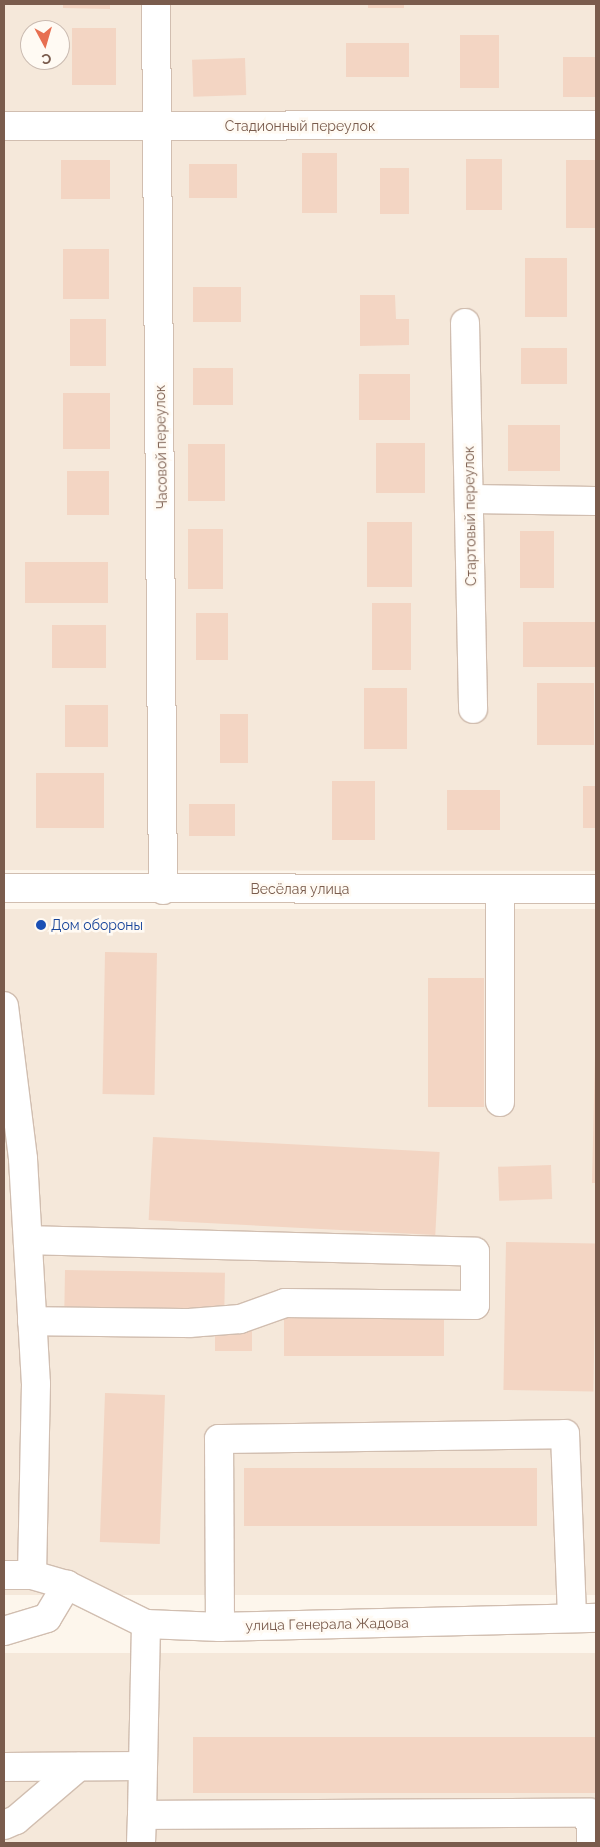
<!DOCTYPE html>
<html>
<head>
<meta charset="utf-8">
<style>
	body { margin:0 }
	#map { position:relative; width:600px; height:1847px; overflow:hidden; background:#fdf6ec; font-family:Raleway,sans-serif }
	div>[style] { position:absolute }
	[style*='--x'] { left:calc(var(--x)*1px); top:calc(var(--y)*1px); width:calc(var(--w)*1px); rotate:calc(var(--a)*1deg) }
	.residential>* { inset:0; background:#f5e8da; transform-origin:0 0 }
	.building>* { inset:0; background:#f3d5c3; transform-origin:0 0 }
	.roads { filter:drop-shadow(1px 0 #d1beb0) drop-shadow(-1px 0 #d1beb0) drop-shadow(0 1px #d1beb0) drop-shadow(0 -1px #d1beb0) }
	.minor>* { height:28px; margin:-14px; padding:0 14px; transform-origin:14px; border-radius:14px; background:#fff }
	.dots>* { width:14px; height:14px; translate:-50% -50%; box-sizing:border-box; border:2px solid #fffaf3; border-radius:50% }
	span { translate:-50% -50%; white-space:nowrap; text-align:center; line-height:1.15; -webkit-text-stroke:5px #fffaf3; paint-order:stroke }
	.street-label { font-size:14px; color:#7a5c4d }
	.transit-label { font-size:14px; color:#164399 }
	.left { translate:0 -50%; text-align:left }
	.frame { position:absolute; inset:0; border:5px solid #7a5c4d; pointer-events:none }
	.north { position:absolute; left:20px; top:20px; width:50px; height:50px; box-sizing:border-box; background:#fffaf3; border:1px solid #cabbb1; border-radius:50%; rotate:174deg; font-size:14px; font-weight:700; line-height:20px; text-align:center; color:#7a5c4d }
	.north::after { content:''; display:block; margin:auto; width:18px; height:22px; background:#e76f51; clip-path:polygon(50% 0,100% 100%,50% 72%,0 100%) }
</style>
</head>
<body>
<div id="map">
	<div class="residential">
		<div style="clip-path:polygon(evenodd,4px 4px,596px 4px,596px 871px,4px 870px,4px 4px,30px 30px,60px 30px,60px 60px,30px 60px,30px 30px)"></div>
		<div style="left:596px;top:909px;width:686px;height:592px;rotate:90deg"></div>
		<div style="left:596px;top:1653px;width:190px;height:592px;rotate:90deg"></div>
	</div>
	<div class="building">
		<div style="clip-path:polygon(63px 4px,110px 4px,110px 9px,63px 8px)"></div>
		<div style="left:368px;top:4px;width:36px;height:4px"></div>
		<div style="left:72px;top:28px;width:44px;height:57px"></div>
		<div style="left:460px;top:35px;width:39px;height:53px"></div>
		<div style="left:409px;top:43px;width:34px;height:63px;rotate:90deg"></div>
		<div style="left:596px;top:57px;width:40px;height:33px;rotate:90deg"></div>
		<div style="left:245px;top:58px;width:37px;height:53px;rotate:88deg"></div>
		<div style="left:302px;top:153px;width:35px;height:60px"></div>
		<div style="left:466px;top:159px;width:36px;height:51px"></div>
		<div style="left:61px;top:160px;width:49px;height:39px"></div>
		<div style="left:566px;top:160px;width:30px;height:68px"></div>
		<div style="left:189px;top:164px;width:48px;height:34px"></div>
		<div style="left:409px;top:168px;width:46px;height:29px;rotate:90deg"></div>
		<div style="left:63px;top:249px;width:46px;height:50px"></div>
		<div style="left:567px;top:258px;width:59px;height:42px;rotate:90deg"></div>
		<div style="left:193px;top:287px;width:48px;height:35px"></div>
		<div style="clip-path:polygon(360px 295px,395px 295px,396px 319px,409px 319px,409px 345px,360px 346px)"></div>
		<div style="left:70px;top:319px;width:36px;height:47px"></div>
		<div style="left:521px;top:348px;width:46px;height:36px"></div>
		<div style="left:233px;top:368px;width:37px;height:40px;rotate:90deg"></div>
		<div style="left:410px;top:374px;width:46px;height:51px;rotate:90deg"></div>
		<div style="left:63px;top:393px;width:47px;height:56px"></div>
		<div style="left:508px;top:425px;width:52px;height:46px"></div>
		<div style="left:376px;top:443px;width:49px;height:50px"></div>
		<div style="left:188px;top:444px;width:37px;height:57px"></div>
		<div style="left:67px;top:471px;width:42px;height:44px"></div>
		<div style="left:367px;top:522px;width:45px;height:65px"></div>
		<div style="left:188px;top:529px;width:35px;height:60px"></div>
		<div style="left:520px;top:531px;width:34px;height:57px"></div>
		<div style="left:108px;top:562px;width:41px;height:83px;rotate:90deg"></div>
		<div style="left:372px;top:603px;width:39px;height:67px"></div>
		<div style="left:196px;top:613px;width:32px;height:47px"></div>
		<div style="left:523px;top:622px;width:72px;height:45px"></div>
		<div style="left:52px;top:625px;width:54px;height:43px"></div>
		<div style="left:594px;top:683px;width:62px;height:57px;rotate:90deg"></div>
		<div style="left:364px;top:688px;width:43px;height:61px"></div>
		<div style="left:65px;top:705px;width:43px;height:42px"></div>
		<div style="left:248px;top:714px;width:49px;height:28px;rotate:90deg"></div>
		<div style="left:104px;top:773px;width:55px;height:68px;rotate:90deg"></div>
		<div style="left:332px;top:781px;width:43px;height:59px"></div>
		<div style="left:583px;top:786px;width:13px;height:42px"></div>
		<div style="left:447px;top:790px;width:53px;height:40px"></div>
		<div style="left:189px;top:804px;width:46px;height:32px"></div>
		<div style="left:105px;top:952px;width:52px;height:142px;rotate:1deg"></div>
		<div style="left:428px;top:978px;width:56px;height:129px"></div>
		<div style="clip-path:polygon(595px 1056px,596px 1056px,596px 1183px,592px 1183px)"></div>
		<div style="left:153px;top:1137px;width:287px;height:83px;rotate:3deg"></div>
		<div style="left:551px;top:1165px;width:34px;height:53px;rotate:88deg"></div>
		<div style="left:506px;top:1242px;width:90px;height:148px;rotate:1deg"></div>
		<div style="left:65px;top:1270px;width:160px;height:42px;rotate:1deg"></div>
		<div style="left:284px;top:1314px;width:160px;height:42px"></div>
		<div style="left:215px;top:1327px;width:37px;height:24px"></div>
		<div style="left:105px;top:1393px;width:60px;height:149px;rotate:2deg"></div>
		<div style="left:244px;top:1468px;width:293px;height:58px"></div>
		<div style="left:596px;top:1737px;width:56px;height:403px;rotate:90deg"></div>
	</div>
	<div class="roads">
		<div class="minor">
			<div style="--x:156;--y:4;--w:886;--a:89.55"></div>
			<div style="--x:4;--y:126;--w:592;--a:-0.1"></div>
			<div style="--x:465;--y:323;--w:386;--a:88.8"></div>
			<div style="--x:470;--y:499;--w:126;--a:0.9"></div>
			<div style="--x:4;--y:888;--w:592;--a:0.1"></div>
			<div style="--x:4;--y:1006;--w:154;--a:82.9"></div>
			<div style="--x:23;--y:1159;--w:225;--a:86.7"></div>
			<div style="--x:36;--y:1384;--w:191;--a:91.2"></div>
			<div style="--x:500;--y:1102;--w:213;--a:-90"></div>
			<div style="--x:28;--y:1240;--w:447;--a:1.5"></div>
			<div style="--x:475;--y:1252;--w:53;--a:90"></div>
			<div style="--x:475;--y:1305;--w:190;--a:-179.4"></div>
			<div style="--x:285;--y:1303;--w:48;--a:160.4"></div>
			<div style="--x:240;--y:1319;--w:51;--a:175.5"></div>
			<div style="--x:189;--y:1323;--w:157;--a:-179.3"></div>
			<div style="--x:4;--y:1575;--w:28;--a:0"></div>
			<div style="--x:32;--y:1575;--w:36;--a:16"></div>
			<div style="--x:67;--y:1585;--w:88;--a:26.3"></div>
			<div style="--x:146;--y:1624;--w:74;--a:2.3"></div>
			<div style="--x:220;--y:1627;--w:376;--a:-1.4"></div>
			<div style="--x:146;--y:1624;--w:191;--a:91.2"></div>
			<div style="--x:142;--y:1815;--w:448;--a:-0.3"></div>
			<div style="--x:590;--y:1813;--w:30;--a:88"></div>
			<div style="--x:220;--y:1627;--w:188;--a:-90.3"></div>
			<div style="--x:219;--y:1439;--w:346;--a:-0.8"></div>
			<div style="--x:565;--y:1434;--w:184;--a:87.8"></div>
			<div style="--x:4;--y:1631;--w:45;--a:-16.8"></div>
			<div style="--x:47;--y:1618;--w:39;--a:-59"></div>
			<div style="--x:4;--y:1767;--w:139;--a:-0.4"></div>
			<div style="--x:4;--y:1825;--w:13;--a:-23"></div>
			<div style="--x:16;--y:1820;--w:82;--a:-40.5"></div>
			<div style="--x:141;--y:1843;--w:28;--a:-88"></div>
		</div>
	</div>
	<div class="dots">
		<div style="left:41px;top:925px;background:#1a4fb4"></div>
	</div>
	<div class="street-label">
		<span style="left:300px;top:126px">Стадионный переулок</span>
		<span style="left:161px;top:447px;rotate:-91deg">Часовой переулок</span>
		<span style="left:470px;top:516px;rotate:-91deg">Стартовый переулок</span>
		<span style="left:300px;top:889px">Весёлая улица</span>
		<span style="left:327px;top:1624px;rotate:-1deg">улица Генерала Жадова</span>
	</div>
	<div class="transit-label">
		<span class="left" style="left:51px;top:925px">Дом обороны</span>
	</div>
	<div class="frame"></div>
	<div class="north">С</div>
</div>
</body>
</html>
